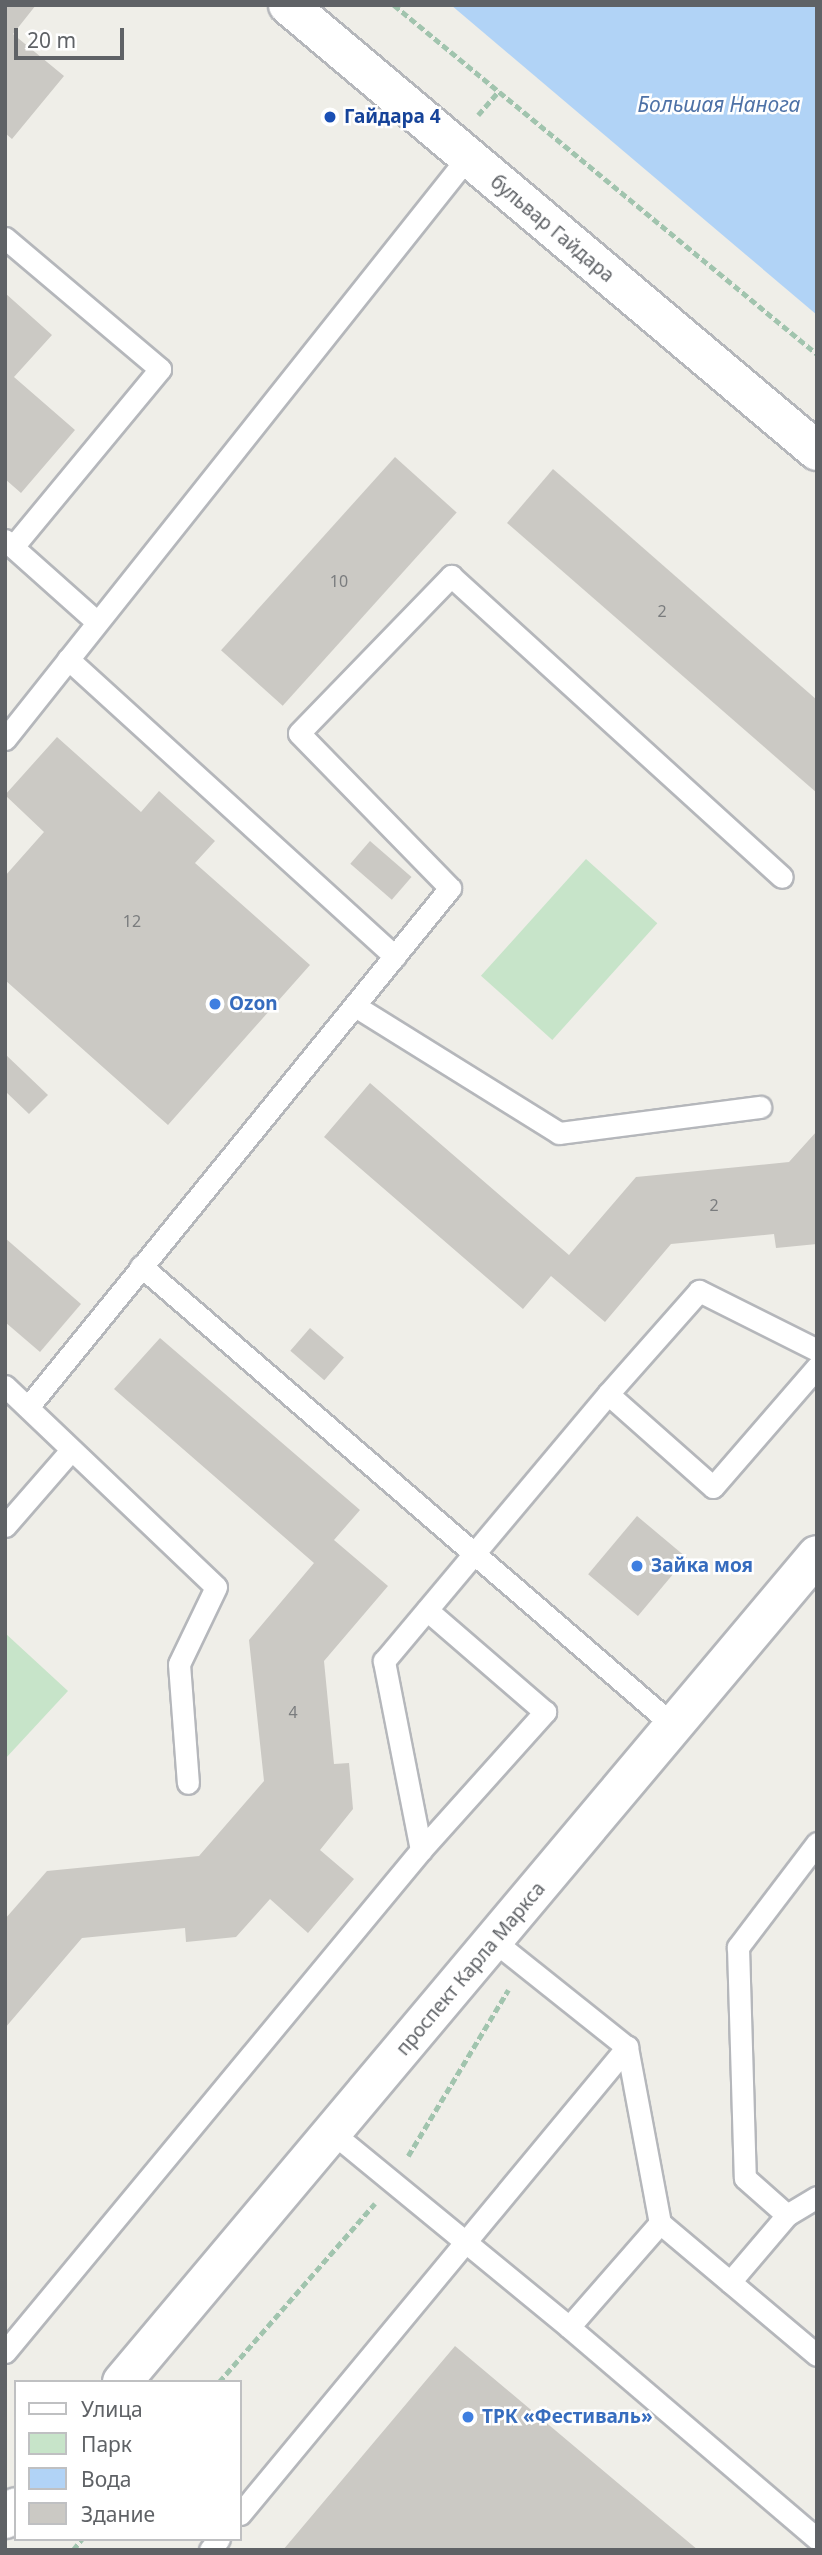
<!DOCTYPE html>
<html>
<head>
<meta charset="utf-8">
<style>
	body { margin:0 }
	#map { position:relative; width:822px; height:2555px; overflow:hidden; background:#efeee8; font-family:"Noto Sans",sans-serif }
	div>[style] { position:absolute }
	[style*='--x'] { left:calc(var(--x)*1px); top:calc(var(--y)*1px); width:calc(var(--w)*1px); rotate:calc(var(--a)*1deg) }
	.green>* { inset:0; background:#c7e4c9; transform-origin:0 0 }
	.water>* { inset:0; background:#b1d3f6 }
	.building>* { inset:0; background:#cbc9c4; transform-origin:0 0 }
	.path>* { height:4.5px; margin-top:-2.25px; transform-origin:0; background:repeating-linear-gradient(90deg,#a1c4ae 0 7px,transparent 0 10.5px) }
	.roads { filter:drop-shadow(2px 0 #b5b7bb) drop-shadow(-2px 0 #b5b7bb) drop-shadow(0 2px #b5b7bb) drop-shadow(0 -2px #b5b7bb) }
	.service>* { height:21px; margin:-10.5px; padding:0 10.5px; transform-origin:10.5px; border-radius:10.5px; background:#fff }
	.tertiary>* { height:38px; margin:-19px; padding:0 19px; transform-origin:19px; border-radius:19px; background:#fff }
	.dots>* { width:19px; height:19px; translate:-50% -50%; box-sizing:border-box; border:4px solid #fff; border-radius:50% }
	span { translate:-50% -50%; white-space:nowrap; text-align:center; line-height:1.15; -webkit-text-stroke:5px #fff; paint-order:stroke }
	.number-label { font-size:16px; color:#7a7c7e }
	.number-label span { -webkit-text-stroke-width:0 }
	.transit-label { font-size:19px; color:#164399; font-weight:700 }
	.left { translate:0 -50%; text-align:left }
	.street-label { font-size:19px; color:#5f6266 }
	.shop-label { font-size:19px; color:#366cbe; font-weight:700 }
	.water-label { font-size:21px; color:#4e72a7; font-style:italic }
	.frame { position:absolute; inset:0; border:7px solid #5f6266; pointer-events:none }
	.legend { position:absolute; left:14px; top:2380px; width:228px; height:161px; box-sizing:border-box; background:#fff; border:2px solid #bfc0c2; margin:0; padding:9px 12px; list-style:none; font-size:21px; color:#5f6266 }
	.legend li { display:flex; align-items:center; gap:14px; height:35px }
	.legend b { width:35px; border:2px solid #bfc0c2 }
	.scale { position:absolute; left:14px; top:28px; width:110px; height:32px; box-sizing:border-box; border:4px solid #5f6266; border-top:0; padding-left:9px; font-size:21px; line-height:24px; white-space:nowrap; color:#5f6266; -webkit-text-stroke:5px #fff; paint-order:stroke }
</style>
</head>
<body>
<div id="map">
	<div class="green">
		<div style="left:586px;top:859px;width:96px;height:157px;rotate:42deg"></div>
		<div style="clip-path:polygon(5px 1633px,68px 1691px,5px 1759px)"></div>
	</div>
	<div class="water">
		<div style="clip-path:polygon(451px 5px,817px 5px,817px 315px)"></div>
	</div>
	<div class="building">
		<div style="clip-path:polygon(5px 5px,36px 5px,13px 34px,64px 76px,12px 139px,5px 133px)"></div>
		<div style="clip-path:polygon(5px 293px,52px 335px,14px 377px,75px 430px,21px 493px,5px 479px)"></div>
		<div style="left:395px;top:457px;width:83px;height:260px;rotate:42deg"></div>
		<div style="clip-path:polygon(553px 469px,817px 700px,817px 793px,507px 523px)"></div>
		<div style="clip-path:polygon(57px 737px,141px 812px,159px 791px,215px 841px,195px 863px,310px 965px,168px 1125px,5px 980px,5px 876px,44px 832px,5px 795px)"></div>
		<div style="left:370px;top:841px;width:55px;height:30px;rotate:41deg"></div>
		<div style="clip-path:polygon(5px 1054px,48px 1095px,29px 1114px,5px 1091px)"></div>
		<div style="clip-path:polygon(370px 1083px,569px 1255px,636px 1177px,789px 1162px,817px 1131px,817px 1244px,776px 1248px,774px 1234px,671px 1244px,605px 1322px,551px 1276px,523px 1309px,324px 1137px)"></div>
		<div style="clip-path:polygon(5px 1238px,81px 1304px,40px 1352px,5px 1322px)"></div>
		<div style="left:310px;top:1328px;width:45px;height:30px;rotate:41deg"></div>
		<div style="clip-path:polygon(160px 1338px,360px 1510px,334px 1540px,388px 1586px,324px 1661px,334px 1764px,349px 1763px,353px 1809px,320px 1850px,354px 1879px,308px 1933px,270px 1899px,236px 1937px,186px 1942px,185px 1928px,82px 1938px,5px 2028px,5px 1919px,47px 1871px,199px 1856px,264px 1781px,249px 1640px,314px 1563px,114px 1389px)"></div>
		<div style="left:637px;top:1516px;width:65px;height:76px;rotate:40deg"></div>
		<div style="clip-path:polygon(455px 2346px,625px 2489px,698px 2550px,283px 2550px)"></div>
	</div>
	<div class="path">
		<div style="--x:394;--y:5;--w:548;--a:39.52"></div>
		<div style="--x:478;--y:115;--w:32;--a:-49"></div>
		<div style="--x:408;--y:2156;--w:194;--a:-58.9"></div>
		<div style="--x:219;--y:2382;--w:237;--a:-48.9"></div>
		<div style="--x:73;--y:2550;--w:14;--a:-51"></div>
	</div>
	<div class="roads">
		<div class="service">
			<div style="--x:5;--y:238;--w:203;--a:40.2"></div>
			<div style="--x:160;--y:369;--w:231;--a:129.6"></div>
			<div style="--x:5;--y:540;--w:123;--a:41.7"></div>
			<div style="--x:68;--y:659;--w:442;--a:42.3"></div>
			<div style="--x:5;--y:739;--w:742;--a:-51.51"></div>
			<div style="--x:355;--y:1006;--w:240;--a:31.9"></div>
			<div style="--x:559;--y:1133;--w:203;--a:-7.4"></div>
			<div style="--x:141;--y:1266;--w:704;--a:40.8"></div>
			<div style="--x:817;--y:1350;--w:132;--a:-153.4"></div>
			<div style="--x:699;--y:1291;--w:137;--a:131.5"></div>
			<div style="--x:608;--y:1394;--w:140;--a:41.5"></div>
			<div style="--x:713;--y:1487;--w:159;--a:-49.1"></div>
			<div style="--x:5;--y:1386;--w:291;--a:43.6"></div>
			<div style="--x:216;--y:1587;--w:85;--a:115.7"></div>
			<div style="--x:179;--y:1664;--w:119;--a:85.7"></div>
			<div style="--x:28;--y:1407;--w:669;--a:-50.89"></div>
			<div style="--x:450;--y:888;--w:216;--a:-134.3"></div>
			<div style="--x:299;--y:733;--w:219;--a:-45.9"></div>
			<div style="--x:451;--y:576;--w:447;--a:42.3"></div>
			<div style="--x:5;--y:1526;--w:101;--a:-49"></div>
			<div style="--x:817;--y:1843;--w:131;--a:127.2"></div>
			<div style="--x:738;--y:1947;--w:231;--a:88.3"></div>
			<div style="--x:745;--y:2178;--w:56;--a:41.4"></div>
			<div style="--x:787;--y:2215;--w:35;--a:-31"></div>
			<div style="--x:421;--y:1850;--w:193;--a:-101.1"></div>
			<div style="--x:384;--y:1661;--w:349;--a:-50"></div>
			<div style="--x:494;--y:1941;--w:170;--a:38.6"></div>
			<div style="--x:627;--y:2047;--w:179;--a:79.4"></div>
			<div style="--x:660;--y:2223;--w:205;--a:40.1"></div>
			<div style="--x:334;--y:2134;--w:304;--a:39.4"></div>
			<div style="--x:660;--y:2223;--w:138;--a:131.2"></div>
			<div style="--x:569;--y:2327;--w:326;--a:40.5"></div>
			<div style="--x:730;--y:2282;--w:88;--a:-49.6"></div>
			<div style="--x:5;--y:2352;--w:652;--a:-50.35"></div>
			<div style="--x:421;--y:1850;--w:186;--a:-48.1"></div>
			<div style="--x:545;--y:1712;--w:156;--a:-139.2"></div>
			<div style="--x:240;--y:2514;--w:607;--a:-50.35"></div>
			<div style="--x:210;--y:2550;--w:14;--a:-51"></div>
		</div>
		<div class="tertiary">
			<div style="--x:288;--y:5;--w:692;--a:40.13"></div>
			<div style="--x:122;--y:2382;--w:1080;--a:-49.96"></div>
			<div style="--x:5;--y:2519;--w:16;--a:-47"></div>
		</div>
	</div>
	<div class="dots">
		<div style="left:330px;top:117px;background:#1a4fb4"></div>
		<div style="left:215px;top:1004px;background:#3f7fe0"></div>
		<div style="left:637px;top:1566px;background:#3f7fe0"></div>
		<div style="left:468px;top:2417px;background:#3f7fe0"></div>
	</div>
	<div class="number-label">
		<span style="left:339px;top:581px">10</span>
		<span style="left:662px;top:611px">2</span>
		<span style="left:132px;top:921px">12</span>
		<span style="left:714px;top:1205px">2</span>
		<span style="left:293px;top:1712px">4</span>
	</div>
	<div class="transit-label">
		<span class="left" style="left:344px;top:117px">Гайдара 4</span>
	</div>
	<div class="street-label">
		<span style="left:552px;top:229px;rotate:40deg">бульвар Гайдара</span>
		<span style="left:471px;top:1969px;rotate:-50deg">проспект Карла Маркса</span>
	</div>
	<div class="shop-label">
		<span class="left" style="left:229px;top:1004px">Ozon</span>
		<span class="left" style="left:651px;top:1566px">Зайка моя</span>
		<span class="left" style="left:482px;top:2417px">ТРК «Фестиваль»</span>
	</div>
	<div class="water-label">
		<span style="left:719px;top:104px">Большая Нанога</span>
	</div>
	<div class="frame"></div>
	<ul class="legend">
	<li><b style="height:9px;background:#fff"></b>Улица</li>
	<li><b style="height:19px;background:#c7e4c9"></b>Парк</li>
	<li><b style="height:19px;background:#b1d3f6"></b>Вода</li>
	<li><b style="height:19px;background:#cbc9c4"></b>Здание</li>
	</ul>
	<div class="scale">20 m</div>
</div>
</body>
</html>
